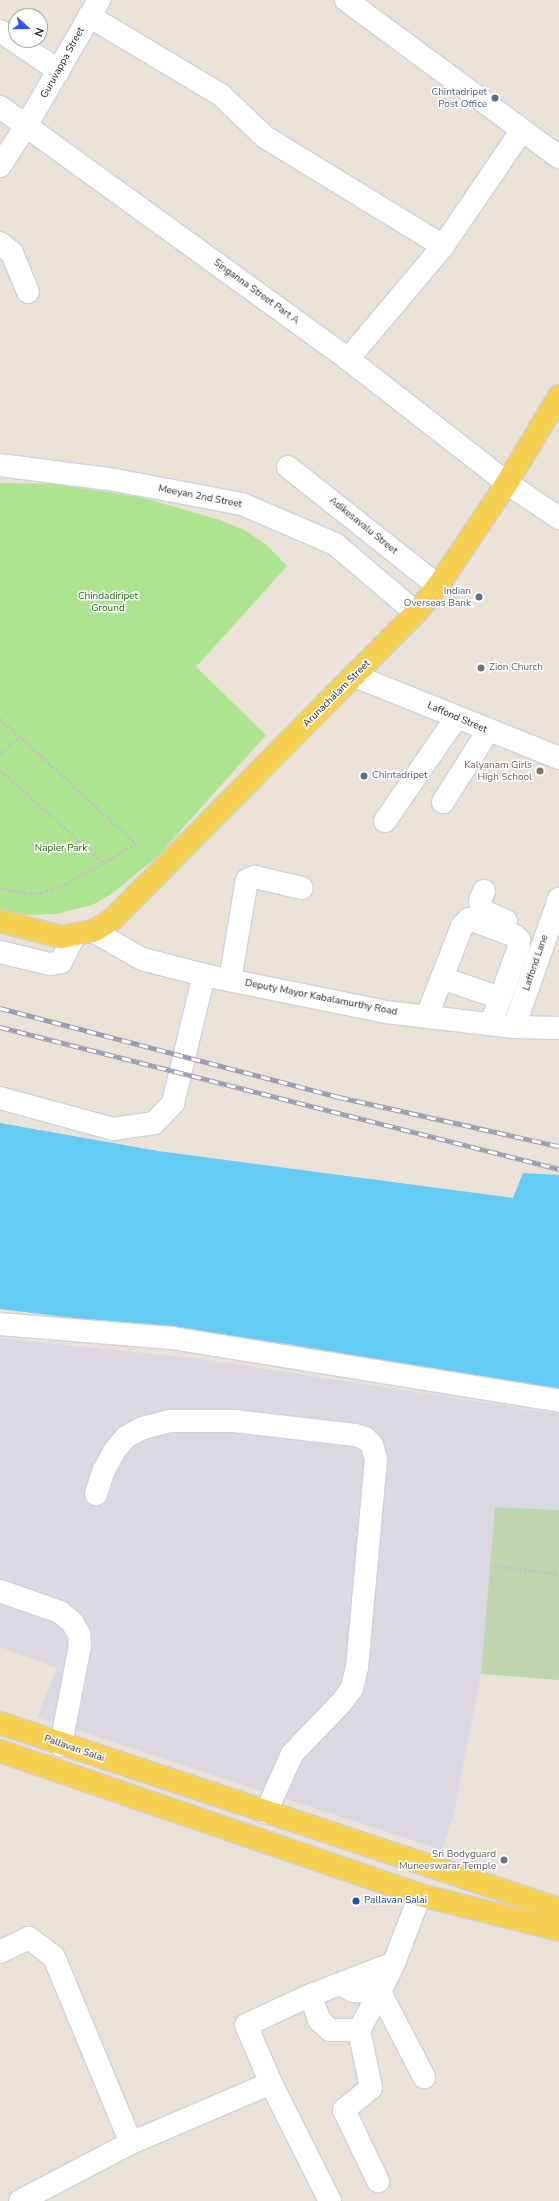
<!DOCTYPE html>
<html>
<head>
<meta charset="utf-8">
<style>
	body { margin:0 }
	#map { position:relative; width:559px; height:2201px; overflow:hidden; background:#eae2d7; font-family:"Nunito Sans",sans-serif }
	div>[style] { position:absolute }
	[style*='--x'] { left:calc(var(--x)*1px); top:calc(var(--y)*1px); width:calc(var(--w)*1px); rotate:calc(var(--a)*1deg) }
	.industrial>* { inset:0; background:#dbd8e2 }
	.green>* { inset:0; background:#ace490 }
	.cemetery>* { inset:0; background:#c0d5ad }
	.water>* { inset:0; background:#64cbf2 }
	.path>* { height:2.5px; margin-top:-1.25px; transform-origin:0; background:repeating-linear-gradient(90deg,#c2c2c2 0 3px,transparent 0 5px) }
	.roads { filter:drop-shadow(1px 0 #ccd0e1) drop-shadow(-1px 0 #ccd0e1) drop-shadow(0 1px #ccd0e1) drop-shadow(0 -1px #ccd0e1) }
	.minor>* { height:22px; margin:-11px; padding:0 11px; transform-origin:11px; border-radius:11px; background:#fff }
	.major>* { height:22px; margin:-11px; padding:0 11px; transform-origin:11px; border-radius:11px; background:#f5d051 }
	.rail>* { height:4.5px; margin-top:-2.25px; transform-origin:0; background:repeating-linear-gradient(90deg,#fff 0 9px,#9a9db2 0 18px); box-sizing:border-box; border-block:1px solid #9a9db2 }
	.dots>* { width:11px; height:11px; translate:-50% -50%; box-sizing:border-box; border:2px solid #fff; border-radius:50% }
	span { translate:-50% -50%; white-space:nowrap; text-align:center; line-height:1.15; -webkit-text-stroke:3px #fff; paint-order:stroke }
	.street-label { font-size:10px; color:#262626 }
	.service-label { font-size:10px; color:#4e5e75 }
	.right { translate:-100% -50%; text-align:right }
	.left { translate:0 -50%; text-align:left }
	.park-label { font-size:10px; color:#256416 }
	.worship-label { font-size:10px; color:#5b616d }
	.education-label { font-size:10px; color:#785e54 }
	.transit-label { font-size:10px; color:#164399 }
	.north { position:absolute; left:8px; top:8px; width:40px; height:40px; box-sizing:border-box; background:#fff; border:1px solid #a8a8a8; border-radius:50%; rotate:111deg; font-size:11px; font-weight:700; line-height:16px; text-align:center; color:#262626 }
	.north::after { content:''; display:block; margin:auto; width:14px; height:18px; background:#2f53ff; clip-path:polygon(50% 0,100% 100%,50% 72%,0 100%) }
</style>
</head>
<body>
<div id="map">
	<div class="industrial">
		<div style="clip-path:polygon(0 1338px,201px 1359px,559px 1414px,559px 1510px,495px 1507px,481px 1674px,453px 1818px,442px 1850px,37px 1717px,57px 1668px,0 1647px)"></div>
	</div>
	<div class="green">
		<div style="clip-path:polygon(0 483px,54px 484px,140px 497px,220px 520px,246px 531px,265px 544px,287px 566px,196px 667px,266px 735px,158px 856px,113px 893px,92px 905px,56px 914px,27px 915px,0 910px)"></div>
	</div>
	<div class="cemetery">
		<div style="clip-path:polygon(495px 1507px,559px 1510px,559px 1680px,481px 1674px)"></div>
	</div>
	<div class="water">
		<div style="clip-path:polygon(0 1123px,158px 1151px,513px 1198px,523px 1173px,559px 1175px,559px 1389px,287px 1344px,0 1309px)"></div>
	</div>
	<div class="path">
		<div style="--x:0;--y:718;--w:186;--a:42.6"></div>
		<div style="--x:137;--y:844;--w:81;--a:150.3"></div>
		<div style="--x:67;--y:884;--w:27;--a:160"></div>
		<div style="--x:42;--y:893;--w:16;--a:176"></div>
		<div style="--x:26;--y:894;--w:27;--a:-167"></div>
		<div style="--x:0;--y:753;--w:26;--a:-39"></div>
		<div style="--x:0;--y:770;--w:141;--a:41.8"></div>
		<div style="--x:494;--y:1565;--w:66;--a:7.9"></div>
	</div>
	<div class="roads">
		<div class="minor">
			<div style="--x:346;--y:0;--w:265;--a:36.4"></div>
			<div style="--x:89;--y:16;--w:154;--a:30.9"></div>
			<div style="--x:221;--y:95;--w:61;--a:43.7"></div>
			<div style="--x:265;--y:137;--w:209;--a:31.5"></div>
			<div style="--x:0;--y:31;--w:71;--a:34.1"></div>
			<div style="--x:0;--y:107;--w:430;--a:35.9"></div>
			<div style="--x:348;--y:359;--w:202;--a:37.9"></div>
			<div style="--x:507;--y:483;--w:63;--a:33.9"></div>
			<div style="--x:0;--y:166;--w:48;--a:-57"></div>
			<div style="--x:26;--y:126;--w:146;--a:-59.9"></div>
			<div style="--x:0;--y:243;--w:16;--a:40"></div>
			<div style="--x:12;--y:253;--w:42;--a:67.7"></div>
			<div style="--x:348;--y:359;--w:148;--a:-49.9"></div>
			<div style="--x:443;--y:246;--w:140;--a:-55.7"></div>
			<div style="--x:0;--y:465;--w:116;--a:7.4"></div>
			<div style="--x:115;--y:480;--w:129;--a:10.7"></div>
			<div style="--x:242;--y:504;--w:101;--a:23.3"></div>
			<div style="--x:335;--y:544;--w:106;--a:40.4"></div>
			<div style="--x:288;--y:467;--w:191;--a:38.4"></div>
			<div style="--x:355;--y:676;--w:220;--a:21.9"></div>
			<div style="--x:443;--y:802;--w:84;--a:-57.6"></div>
			<div style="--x:385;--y:821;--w:125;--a:-55.4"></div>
			<div style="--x:484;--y:891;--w:11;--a:112"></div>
			<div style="--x:480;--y:901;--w:10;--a:73"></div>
			<div style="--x:483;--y:911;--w:25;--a:23"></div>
			<div style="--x:93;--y:931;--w:56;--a:29.7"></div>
			<div style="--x:142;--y:959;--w:64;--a:14.5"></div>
			<div style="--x:204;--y:975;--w:186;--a:11.5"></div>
			<div style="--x:386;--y:1012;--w:129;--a:6.7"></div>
			<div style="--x:514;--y:1027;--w:45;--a:1.3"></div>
			<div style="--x:0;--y:952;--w:51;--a:13.5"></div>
			<div style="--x:50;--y:964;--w:11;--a:-10"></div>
			<div style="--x:61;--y:962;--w:29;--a:-63"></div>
			<div style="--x:442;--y:978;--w:61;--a:19"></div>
			<div style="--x:230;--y:980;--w:101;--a:-80.4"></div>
			<div style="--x:247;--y:880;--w:9;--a:-21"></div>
			<div style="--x:255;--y:877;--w:48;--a:13.2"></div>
			<div style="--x:427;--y:1016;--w:97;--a:-68.7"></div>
			<div style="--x:462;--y:926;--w:10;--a:-45"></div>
			<div style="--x:469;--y:919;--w:49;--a:20.3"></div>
			<div style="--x:515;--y:936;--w:6;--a:45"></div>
			<div style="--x:519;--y:940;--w:7;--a:90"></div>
			<div style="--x:519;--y:947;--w:82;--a:110"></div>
			<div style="--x:514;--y:1027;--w:136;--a:-70.6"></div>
			<div style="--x:0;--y:1098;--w:117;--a:15.3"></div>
			<div style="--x:113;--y:1129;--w:41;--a:-8.3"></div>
			<div style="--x:154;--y:1123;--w:28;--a:-46"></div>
			<div style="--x:173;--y:1103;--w:132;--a:-76.4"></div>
			<div style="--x:0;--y:1324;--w:173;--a:4.7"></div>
			<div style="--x:172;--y:1338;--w:392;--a:9.2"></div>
			<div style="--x:96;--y:1494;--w:25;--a:-72"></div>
			<div style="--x:104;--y:1470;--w:23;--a:-61"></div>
			<div style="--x:115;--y:1450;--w:17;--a:-50"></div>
			<div style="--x:126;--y:1437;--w:19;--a:-28"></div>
			<div style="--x:143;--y:1428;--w:28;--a:-15"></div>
			<div style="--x:170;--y:1421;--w:64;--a:0"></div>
			<div style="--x:234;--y:1421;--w:122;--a:6.6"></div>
			<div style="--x:355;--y:1435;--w:10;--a:17"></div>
			<div style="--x:365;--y:1438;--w:10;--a:45"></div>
			<div style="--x:372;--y:1445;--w:15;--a:74"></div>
			<div style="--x:376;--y:1459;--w:209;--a:95.2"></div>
			<div style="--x:357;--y:1667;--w:22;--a:103"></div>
			<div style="--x:352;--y:1688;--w:19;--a:126"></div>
			<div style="--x:341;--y:1703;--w:71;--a:133.9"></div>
			<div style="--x:292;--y:1754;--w:64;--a:114.1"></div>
			<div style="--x:0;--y:1591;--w:64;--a:19.3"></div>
			<div style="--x:60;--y:1612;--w:16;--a:40"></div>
			<div style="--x:72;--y:1622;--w:14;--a:60"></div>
			<div style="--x:79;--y:1634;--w:11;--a:85"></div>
			<div style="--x:80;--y:1645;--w:102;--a:100.8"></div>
			<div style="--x:0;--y:1952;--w:32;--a:-26"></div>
			<div style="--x:29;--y:1938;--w:31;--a:37"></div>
			<div style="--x:54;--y:1957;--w:201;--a:67.5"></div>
			<div style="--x:394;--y:1963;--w:32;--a:116"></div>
			<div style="--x:380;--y:1992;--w:96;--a:62.6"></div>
			<div style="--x:340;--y:1984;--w:15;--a:28"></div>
			<div style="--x:353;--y:1991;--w:27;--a:2"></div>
			<div style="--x:380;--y:1992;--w:43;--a:118.9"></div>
			<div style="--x:311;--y:1995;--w:26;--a:72"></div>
			<div style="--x:319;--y:2020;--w:15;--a:42"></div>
			<div style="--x:330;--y:2030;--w:29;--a:0"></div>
			<div style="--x:359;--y:2030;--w:59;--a:78.3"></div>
			<div style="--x:371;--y:2088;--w:35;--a:141"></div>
			<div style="--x:344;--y:2110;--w:79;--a:64.4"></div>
			<div style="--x:20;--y:2201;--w:125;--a:-27.6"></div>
			<div style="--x:131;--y:2143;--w:152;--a:-23.2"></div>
			<div style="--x:330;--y:2201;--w:132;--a:-116.6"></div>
			<div style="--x:271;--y:2083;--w:63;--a:-113.3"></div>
			<div style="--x:246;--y:2025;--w:72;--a:-24.8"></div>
			<div style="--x:311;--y:1995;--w:89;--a:-21.1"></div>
			<div style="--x:394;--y:1963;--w:73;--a:-69.1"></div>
		</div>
		<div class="major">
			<div style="--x:0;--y:921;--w:63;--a:14.7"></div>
			<div style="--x:61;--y:937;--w:33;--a:-11"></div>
			<div style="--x:93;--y:931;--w:23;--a:-31"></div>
			<div style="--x:113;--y:919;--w:431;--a:-45.3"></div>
			<div style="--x:416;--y:613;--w:35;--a:-51"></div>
			<div style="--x:438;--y:586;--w:124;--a:-56.2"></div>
			<div style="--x:507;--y:483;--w:101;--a:-59.1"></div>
			<div style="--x:0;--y:1723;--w:589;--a:18.4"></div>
			<div style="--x:0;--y:1751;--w:444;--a:18.9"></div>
			<div style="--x:420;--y:1895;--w:143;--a:14.1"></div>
		</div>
	</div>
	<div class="rail">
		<div style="--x:0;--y:1008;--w:350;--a:14.7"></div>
		<div style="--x:339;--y:1097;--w:225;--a:12.6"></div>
		<div style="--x:0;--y:1027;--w:577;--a:14.25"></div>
	</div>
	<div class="dots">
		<div style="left:495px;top:98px;background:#5c6f8a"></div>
		<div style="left:479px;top:597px;background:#5c6f8a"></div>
		<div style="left:481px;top:668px;background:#6b7280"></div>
		<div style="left:540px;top:771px;background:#8d6e63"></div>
		<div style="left:364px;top:776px;background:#5c6f8a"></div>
		<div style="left:504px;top:1860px;background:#6b7280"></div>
		<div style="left:356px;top:1901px;background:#1a4fb4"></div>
	</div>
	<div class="street-label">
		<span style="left:63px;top:63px;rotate:-61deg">Guruvappa Street</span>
		<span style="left:256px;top:292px;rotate:36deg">Singanna Street Part A</span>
		<span style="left:200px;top:497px;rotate:11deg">Meeyan 2nd Street</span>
		<span style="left:363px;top:526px;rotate:39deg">Adikesavalu Street</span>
		<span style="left:337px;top:694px;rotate:-45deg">Arunachalam Street</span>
		<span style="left:457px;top:718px;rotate:23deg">Laffond Street</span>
		<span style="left:536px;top:963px;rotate:-71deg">Laffond Lane</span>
		<span style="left:321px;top:998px;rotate:11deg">Deputy Mayor Kabalamurthy Road</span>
		<span style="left:74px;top:1749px;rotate:19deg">Pallavan Salai</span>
	</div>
	<div class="service-label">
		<span class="right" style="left:487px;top:98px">Chintadripet<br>Post Office</span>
		<span class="right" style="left:471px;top:597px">Indian<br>Overseas Bank</span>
		<span class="left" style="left:372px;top:776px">Chintadripet</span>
	</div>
	<div class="park-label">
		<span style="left:108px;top:602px">Chindadiripet<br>Ground</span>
		<span style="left:61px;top:849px">Napier Park</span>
	</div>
	<div class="worship-label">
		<span class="left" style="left:489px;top:668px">Zion Church</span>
		<span class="right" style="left:496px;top:1860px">Sri Bodyguard<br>Muneeswarar Temple</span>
	</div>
	<div class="education-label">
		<span class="right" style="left:532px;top:771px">Kalyanam Girls<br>High School</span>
	</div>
	<div class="transit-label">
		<span class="left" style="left:364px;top:1901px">Pallavan Salai</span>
	</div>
	<div class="north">N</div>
</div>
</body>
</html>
